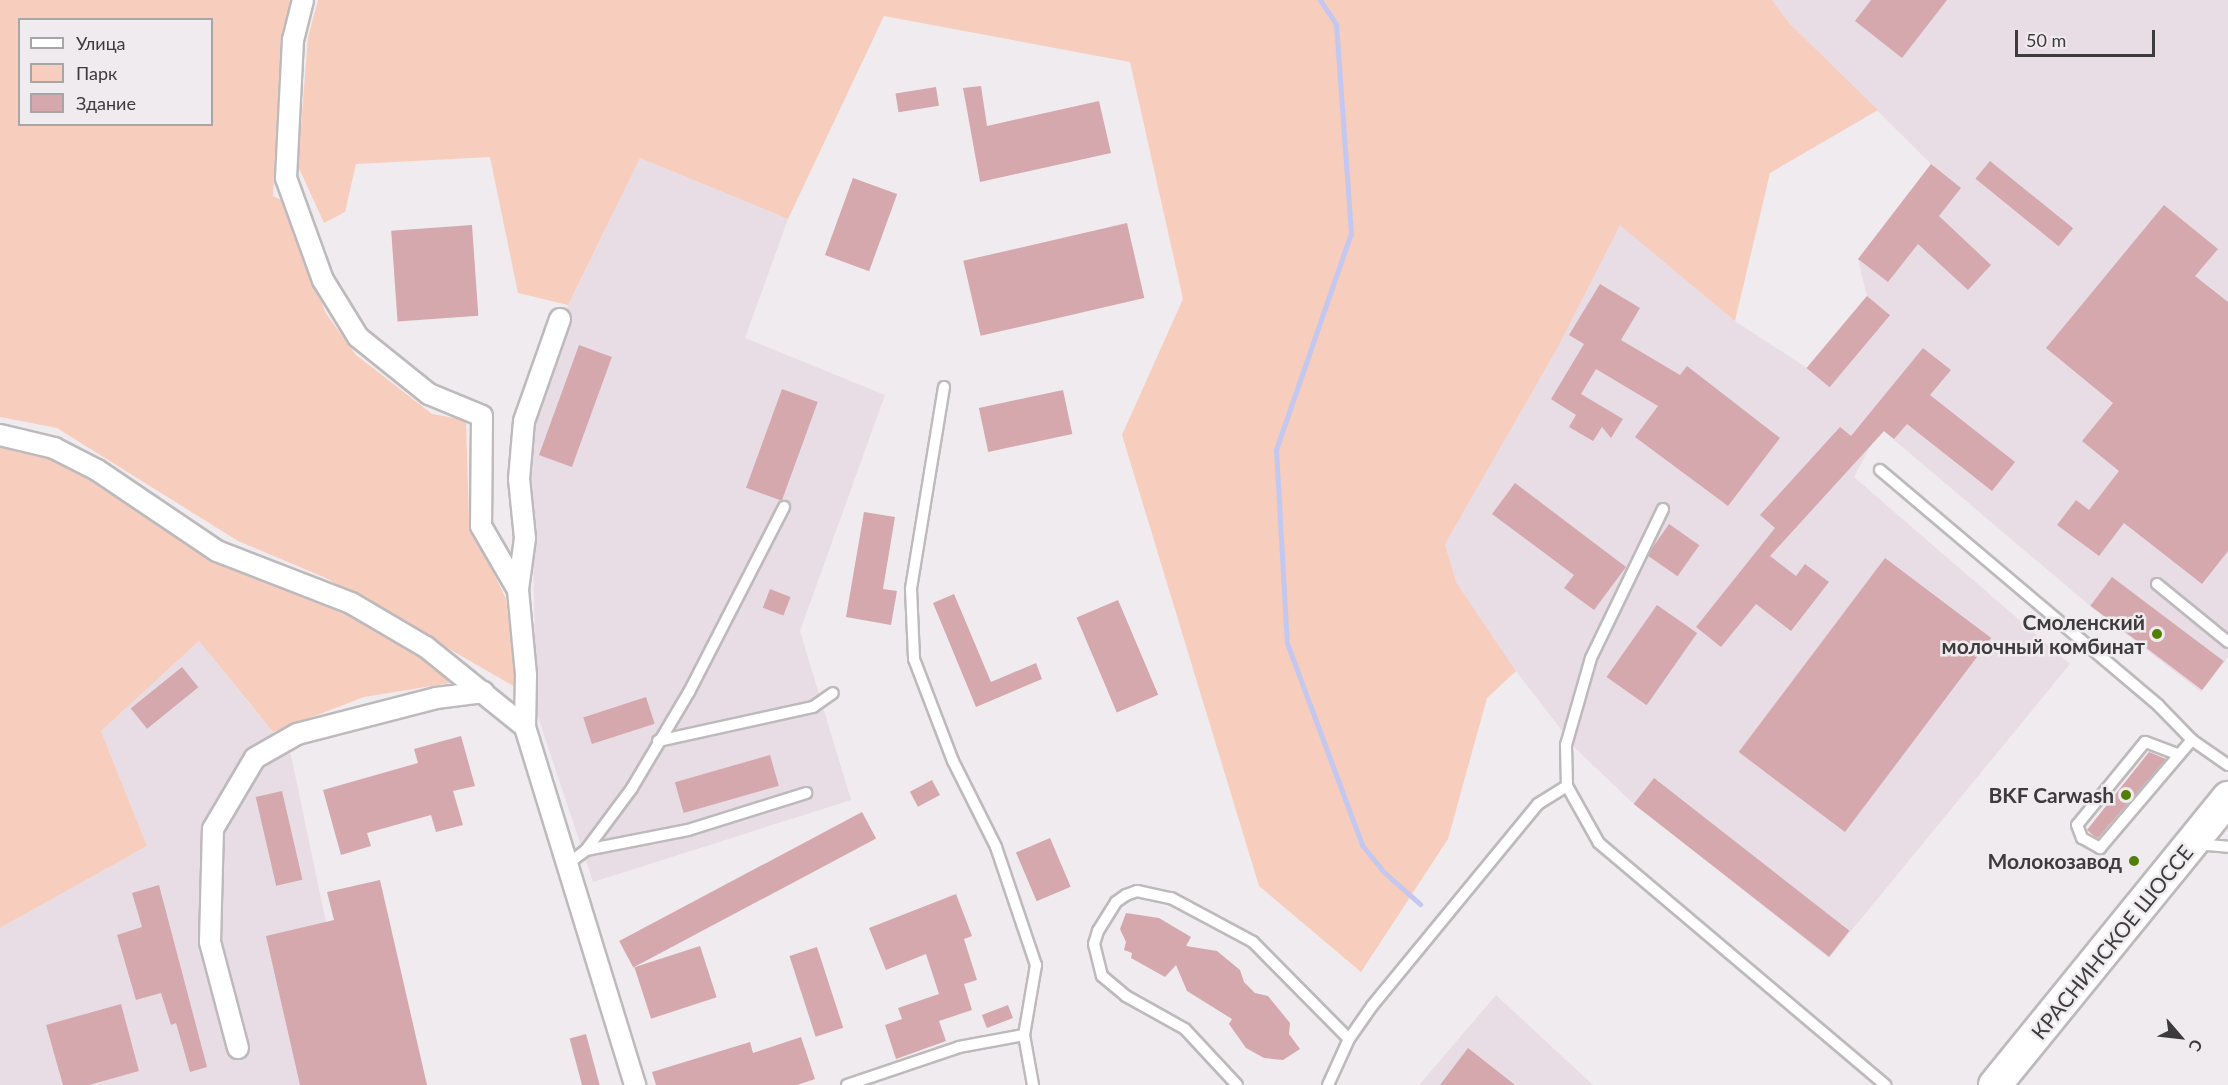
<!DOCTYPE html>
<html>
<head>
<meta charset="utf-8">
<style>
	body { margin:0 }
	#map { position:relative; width:2228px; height:1085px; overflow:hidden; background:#f0ebee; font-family:Lato,sans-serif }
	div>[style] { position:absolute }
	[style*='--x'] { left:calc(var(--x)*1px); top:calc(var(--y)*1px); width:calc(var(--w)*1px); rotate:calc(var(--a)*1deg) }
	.built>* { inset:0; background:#e8dde4 }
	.green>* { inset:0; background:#f7cdbe }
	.stream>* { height:5px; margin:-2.5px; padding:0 2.5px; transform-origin:2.5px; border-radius:2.5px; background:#c4c8ee }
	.building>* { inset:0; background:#d5a8ad; transform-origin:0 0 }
	.roads { filter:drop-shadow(2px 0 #bebabc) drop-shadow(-2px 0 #bebabc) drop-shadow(0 2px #bebabc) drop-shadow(0 -2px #bebabc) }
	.lane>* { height:10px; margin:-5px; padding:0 5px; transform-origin:5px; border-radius:5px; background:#fff }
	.street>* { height:20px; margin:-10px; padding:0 10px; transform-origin:10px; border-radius:10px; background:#fff }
	.primary>* { height:32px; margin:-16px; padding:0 16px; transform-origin:16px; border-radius:16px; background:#fff }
	.dots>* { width:16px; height:16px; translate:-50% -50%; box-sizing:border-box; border:3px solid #f0ebee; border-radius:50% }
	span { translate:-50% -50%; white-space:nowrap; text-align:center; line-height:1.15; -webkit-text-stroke:5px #f0ebee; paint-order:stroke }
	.poi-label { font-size:21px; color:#3d3b3c; font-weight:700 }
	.right { translate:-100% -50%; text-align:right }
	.street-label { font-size:21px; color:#3d3b3c }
	.legend { position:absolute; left:18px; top:18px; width:195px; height:108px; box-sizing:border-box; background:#f0ebee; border:2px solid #a8a5a7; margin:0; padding:8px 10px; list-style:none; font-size:18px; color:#3d3b3c }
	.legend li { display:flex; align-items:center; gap:12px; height:30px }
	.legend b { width:30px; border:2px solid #a8a5a7 }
	.north { position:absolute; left:2150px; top:1007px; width:60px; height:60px; -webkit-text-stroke:4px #f0ebee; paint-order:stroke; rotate:118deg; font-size:16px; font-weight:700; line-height:24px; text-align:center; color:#3d3b3c }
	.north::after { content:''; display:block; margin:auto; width:21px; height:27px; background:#3d3b3c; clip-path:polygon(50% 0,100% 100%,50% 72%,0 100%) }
	.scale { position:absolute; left:2015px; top:30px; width:140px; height:27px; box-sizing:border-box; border:3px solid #3d3b3c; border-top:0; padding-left:8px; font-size:18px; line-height:21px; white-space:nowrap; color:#3d3b3c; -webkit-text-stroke:4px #f0ebee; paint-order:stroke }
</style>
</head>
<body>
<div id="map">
	<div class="built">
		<div style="clip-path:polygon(1772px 0,2228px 0,2228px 657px,2201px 692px,2090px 606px,1880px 428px,1854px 477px,2070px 664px,1829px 958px,1634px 804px,1576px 749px,1516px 671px,1456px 582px,1445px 544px,1557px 349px,1620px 224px,1735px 321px,1807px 368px,1867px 296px,1858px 259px,1931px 164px,1790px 24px)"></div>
		<div style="clip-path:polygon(640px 158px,788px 219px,745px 338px,885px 395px,800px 631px,851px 800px,593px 882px,536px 711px,531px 440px,568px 305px)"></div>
		<div style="clip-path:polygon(199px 641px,291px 755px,360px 1085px,0 1085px,0 928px,147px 846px,101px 731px)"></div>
		<div style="clip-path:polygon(1496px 995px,1593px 1085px,1419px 1085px)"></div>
	</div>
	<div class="green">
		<div style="clip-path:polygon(evenodd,0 0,291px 0,281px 43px,273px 196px,289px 204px,325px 312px,356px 355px,432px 414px,466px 420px,469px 521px,506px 599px,517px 688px,326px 578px,238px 541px,57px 428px,0 417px,0 0,20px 20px,212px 20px,212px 124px,20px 124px,20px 20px)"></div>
		<div style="clip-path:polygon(318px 0,1772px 0,1790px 24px,1878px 110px,1770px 173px,1735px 321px,1620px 225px,1557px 349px,1445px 544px,1456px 582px,1516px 671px,1487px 698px,1448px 839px,1361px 972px,1259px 886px,1122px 435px,1183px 299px,1130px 62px,884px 16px,788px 219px,640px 158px,568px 305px,518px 293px,490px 157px,356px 164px,345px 212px,324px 223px,298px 166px,308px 37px)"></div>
		<div style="clip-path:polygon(0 445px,44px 451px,193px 547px,248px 574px,332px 605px,420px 653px,456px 682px,364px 697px,273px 732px,199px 641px,101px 731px,147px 846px,0 928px)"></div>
	</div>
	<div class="stream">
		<div style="--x:1320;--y:0;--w:29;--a:56"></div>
		<div style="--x:1336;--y:24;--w:210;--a:85.9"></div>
		<div style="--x:1351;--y:233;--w:229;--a:109.1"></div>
		<div style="--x:1276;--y:449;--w:194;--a:86.8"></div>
		<div style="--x:1287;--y:643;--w:215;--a:69.6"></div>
		<div style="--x:1362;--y:845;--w:36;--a:51"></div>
		<div style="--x:1385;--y:873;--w:47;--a:41.5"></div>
	</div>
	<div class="building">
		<div style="clip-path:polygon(1871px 0,1947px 0,1902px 58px,1855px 21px)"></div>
		<div style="clip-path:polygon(981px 86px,987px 126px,1099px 101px,1111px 153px,980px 182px,963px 88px)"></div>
		<div style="left:936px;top:87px;width:19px;height:41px;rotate:81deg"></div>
		<div style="left:1990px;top:161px;width:107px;height:23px;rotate:39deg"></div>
		<div style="clip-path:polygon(1931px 164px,1961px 188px,1939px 216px,1991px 265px,1968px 290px,1918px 244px,1888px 282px,1858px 259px)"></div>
		<div style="left:853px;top:178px;width:47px;height:82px;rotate:20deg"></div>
		<div style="clip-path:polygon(2164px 205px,2218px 249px,2195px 276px,2228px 302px,2228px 551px,2202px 584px,2124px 523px,2099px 556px,2057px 525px,2076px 500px,2089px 510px,2119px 471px,2082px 441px,2113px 403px,2046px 348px)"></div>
		<div style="left:1127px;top:223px;width:77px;height:168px;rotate:77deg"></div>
		<div style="left:472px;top:225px;width:91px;height:81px;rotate:86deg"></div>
		<div style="clip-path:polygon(1600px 284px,1640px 308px,1621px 340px,1680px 375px,1687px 366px,1780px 438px,1728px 506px,1635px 437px,1658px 406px,1596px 369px,1581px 394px,1623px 419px,1611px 438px,1602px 427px,1593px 441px,1569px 427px,1576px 415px,1551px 399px,1584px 344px,1569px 335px)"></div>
		<div style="left:1867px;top:296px;width:30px;height:94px;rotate:40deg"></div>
		<div style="left:579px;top:345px;width:35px;height:117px;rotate:20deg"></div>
		<div style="clip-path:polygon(1923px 348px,1951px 370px,1930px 395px,2015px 462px,1992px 491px,1907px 424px,1894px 439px,1884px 431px,1770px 556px,1796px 576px,1805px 564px,1829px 582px,1791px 631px,1756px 604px,1721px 647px,1696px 627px,1775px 528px,1760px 515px,1840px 427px,1851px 436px)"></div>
		<div style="left:782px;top:389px;width:38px;height:105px;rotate:20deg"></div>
		<div style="left:1063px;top:390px;width:45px;height:86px;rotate:78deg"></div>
		<div style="clip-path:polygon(1515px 483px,1626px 567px,1594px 610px,1564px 588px,1574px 575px,1492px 514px)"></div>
		<div style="clip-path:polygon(864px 512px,895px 517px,883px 589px,897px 591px,891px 625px,846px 617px)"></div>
		<div style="left:1669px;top:524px;width:37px;height:38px;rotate:35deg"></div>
		<div style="left:1885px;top:558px;width:133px;height:243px;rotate:37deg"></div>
		<div style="left:2112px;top:577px;width:140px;height:36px;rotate:37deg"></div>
		<div style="left:770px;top:589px;width:22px;height:20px;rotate:21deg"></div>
		<div style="clip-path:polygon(954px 594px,991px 682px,1036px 663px,1042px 679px,976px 707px,933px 603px)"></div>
		<div style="left:1118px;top:600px;width:103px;height:45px;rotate:67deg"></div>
		<div style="left:1657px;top:605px;width:49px;height:88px;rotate:35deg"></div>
		<div style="left:182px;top:667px;width:26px;height:66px;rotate:51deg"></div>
		<div style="left:646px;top:697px;width:28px;height:66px;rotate:72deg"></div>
		<div style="clip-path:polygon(461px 736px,475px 786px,453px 791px,463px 825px,436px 832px,431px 815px,367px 833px,371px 846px,341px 855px,323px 790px,418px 763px,414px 749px)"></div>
		<div style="clip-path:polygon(2149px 752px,2166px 759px,2098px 838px,2094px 836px,2087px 830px)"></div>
		<div style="left:770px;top:755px;width:32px;height:99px;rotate:74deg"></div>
		<div style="left:1654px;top:778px;width:248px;height:33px;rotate:38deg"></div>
		<div style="left:932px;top:780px;width:17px;height:25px;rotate:62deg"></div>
		<div style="left:282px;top:791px;width:91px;height:27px;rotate:77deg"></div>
		<div style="left:862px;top:812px;width:30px;height:275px;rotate:62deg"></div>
		<div style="left:1050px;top:838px;width:53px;height:37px;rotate:67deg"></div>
		<div style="clip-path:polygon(380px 880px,427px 1085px,300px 1085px,266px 936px,334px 920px,327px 892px)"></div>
		<div style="clip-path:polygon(159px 885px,207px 1067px,190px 1072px,176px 1023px,171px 1025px,161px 993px,136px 1000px,117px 935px,142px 927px,132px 893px)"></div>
		<div style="clip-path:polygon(956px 894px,972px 936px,964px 939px,977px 980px,964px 984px,972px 1010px,939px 1021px,946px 1041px,896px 1059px,885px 1025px,902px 1019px,898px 1008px,939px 994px,926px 954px,886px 970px,869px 928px)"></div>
		<div style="clip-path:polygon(1126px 913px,1159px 918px,1191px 937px,1186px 946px,1217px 951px,1240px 970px,1244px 982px,1255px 993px,1268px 996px,1290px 1023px,1289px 1034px,1300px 1049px,1283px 1060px,1264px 1058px,1246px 1048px,1229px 1024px,1232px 1019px,1187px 991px,1176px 965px,1165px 977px,1131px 958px,1132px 953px,1124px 950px,1126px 942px,1120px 929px)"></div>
		<div style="left:700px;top:946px;width:54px;height:69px;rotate:72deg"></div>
		<div style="left:817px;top:947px;width:85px;height:29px;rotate:72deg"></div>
		<div style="clip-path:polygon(121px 1004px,139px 1071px,89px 1085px,63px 1085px,46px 1025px)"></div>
		<div style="left:1008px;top:1005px;width:14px;height:28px;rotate:69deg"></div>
		<div style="left:586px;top:1034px;width:53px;height:17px;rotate:75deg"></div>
		<div style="clip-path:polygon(801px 1037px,815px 1079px,797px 1085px,656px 1085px,652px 1072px,750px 1042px,753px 1053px)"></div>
		<div style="clip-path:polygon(1468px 1048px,1515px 1085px,1440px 1085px)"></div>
	</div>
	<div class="roads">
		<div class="lane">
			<div style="--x:944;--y:387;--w:205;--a:99.3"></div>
			<div style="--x:911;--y:589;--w:70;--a:87.5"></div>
			<div style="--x:914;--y:659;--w:109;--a:69.1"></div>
			<div style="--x:953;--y:761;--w:96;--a:63.4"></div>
			<div style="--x:996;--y:847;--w:125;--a:71.3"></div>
			<div style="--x:1036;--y:965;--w:71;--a:99.7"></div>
			<div style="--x:1024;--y:1035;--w:51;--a:79.8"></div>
			<div style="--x:1880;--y:470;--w:364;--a:40.2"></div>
			<div style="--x:2158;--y:705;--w:49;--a:45.8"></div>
			<div style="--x:1663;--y:509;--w:165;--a:115.8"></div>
			<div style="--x:1591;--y:658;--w:91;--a:106"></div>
			<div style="--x:1566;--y:745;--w:41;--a:88.6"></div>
			<div style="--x:1567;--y:786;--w:65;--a:60.7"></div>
			<div style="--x:1599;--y:843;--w:375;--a:40.2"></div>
			<div style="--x:2157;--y:584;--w:92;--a:39.2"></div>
			<div style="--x:658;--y:741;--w:159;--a:-12.4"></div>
			<div style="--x:813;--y:707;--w:24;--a:-35"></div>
			<div style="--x:2177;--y:754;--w:34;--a:-159"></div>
			<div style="--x:2145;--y:742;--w:107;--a:129.3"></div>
			<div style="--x:2077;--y:825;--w:14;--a:69"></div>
			<div style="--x:2082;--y:838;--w:21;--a:29"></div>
			<div style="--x:2100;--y:848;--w:142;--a:-49.6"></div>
			<div style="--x:2192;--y:740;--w:44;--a:34.8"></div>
			<div style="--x:2196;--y:844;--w:32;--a:5"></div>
			<div style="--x:586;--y:850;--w:104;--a:-11.1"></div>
			<div style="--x:688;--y:830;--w:124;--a:-17.4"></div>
			<div style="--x:569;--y:863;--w:21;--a:-37"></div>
			<div style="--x:586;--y:850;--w:77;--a:-53.4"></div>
			<div style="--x:632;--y:788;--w:112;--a:-59.3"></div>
			<div style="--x:689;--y:692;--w:208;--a:-62.8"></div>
			<div style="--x:847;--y:1085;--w:118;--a:-18.7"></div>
			<div style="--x:959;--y:1047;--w:66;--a:-10.5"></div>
			<div style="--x:1237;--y:1085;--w:76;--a:-132.9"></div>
			<div style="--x:1185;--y:1029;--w:68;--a:-150.8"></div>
			<div style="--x:1126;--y:996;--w:31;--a:-140"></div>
			<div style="--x:1102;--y:976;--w:33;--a:-104"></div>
			<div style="--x:1094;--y:944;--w:14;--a:-73"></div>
			<div style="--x:1098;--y:931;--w:34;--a:-58"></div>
			<div style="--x:1116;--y:902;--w:12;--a:-35"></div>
			<div style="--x:1126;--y:895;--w:12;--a:-20"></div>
			<div style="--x:1137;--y:891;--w:35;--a:12"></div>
			<div style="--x:1171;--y:898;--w:93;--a:28.2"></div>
			<div style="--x:1253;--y:942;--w:136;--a:45.3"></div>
			<div style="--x:1328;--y:1085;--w:51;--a:-65.5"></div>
			<div style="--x:1349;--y:1039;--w:40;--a:-55.1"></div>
			<div style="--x:1372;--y:1006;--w:261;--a:-50.6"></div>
			<div style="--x:1538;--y:804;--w:34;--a:-32"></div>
		</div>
		<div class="street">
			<div style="--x:303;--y:0;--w:41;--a:104"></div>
			<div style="--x:293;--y:40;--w:138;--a:92.9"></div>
			<div style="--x:286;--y:178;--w:109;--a:70.1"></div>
			<div style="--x:323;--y:280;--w:67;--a:58.4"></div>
			<div style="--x:358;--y:337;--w:91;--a:38.8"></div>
			<div style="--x:429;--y:394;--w:57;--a:22.5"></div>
			<div style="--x:482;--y:416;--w:110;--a:90.5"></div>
			<div style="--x:481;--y:526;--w:74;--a:60"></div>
			<div style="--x:560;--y:319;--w:108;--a:109.4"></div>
			<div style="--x:524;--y:421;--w:58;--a:94.9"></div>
			<div style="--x:519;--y:479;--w:59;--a:84.2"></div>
			<div style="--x:525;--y:538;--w:52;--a:97.7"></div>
			<div style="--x:518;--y:590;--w:85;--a:84.6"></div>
			<div style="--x:526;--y:675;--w:52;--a:91.1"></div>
			<div style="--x:525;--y:727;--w:375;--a:72.9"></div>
			<div style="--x:0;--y:435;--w:56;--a:13.5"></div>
			<div style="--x:54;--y:448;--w:48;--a:27.1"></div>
			<div style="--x:97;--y:470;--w:145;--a:34"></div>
			<div style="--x:217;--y:551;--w:144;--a:21.2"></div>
			<div style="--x:351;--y:603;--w:87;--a:30.4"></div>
			<div style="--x:426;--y:647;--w:127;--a:38.9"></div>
			<div style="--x:238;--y:1048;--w:110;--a:-104.8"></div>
			<div style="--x:210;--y:942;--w:113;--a:-88.5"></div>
			<div style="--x:213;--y:829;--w:82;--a:-59.4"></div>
			<div style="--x:255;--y:758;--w:48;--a:-29.7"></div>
			<div style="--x:297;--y:734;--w:144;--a:-14.5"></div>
			<div style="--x:436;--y:698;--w:48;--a:-7.1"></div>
		</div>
		<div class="primary">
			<div style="--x:1995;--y:1085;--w:370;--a:-50.9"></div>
		</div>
	</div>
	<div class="dots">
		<div style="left:2157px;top:634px;background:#507e07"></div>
		<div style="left:2126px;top:795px;background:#507e07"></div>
		<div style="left:2134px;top:861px;background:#507e07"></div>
	</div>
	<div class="poi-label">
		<span class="right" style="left:2145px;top:634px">Смоленский<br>молочный комбинат</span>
		<span class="right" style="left:2114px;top:795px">BKF Carwash</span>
		<span class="right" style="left:2122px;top:861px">Молокозавод</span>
	</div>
	<div class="street-label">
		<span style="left:2112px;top:942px;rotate:-51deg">КРАСНИНСКОЕ ШОССЕ</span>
	</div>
	<ul class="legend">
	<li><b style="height:8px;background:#fff"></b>Улица</li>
	<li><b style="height:16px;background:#f7cdbe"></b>Парк</li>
	<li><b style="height:16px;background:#d5a8ad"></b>Здание</li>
	</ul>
	<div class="north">С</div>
	<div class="scale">50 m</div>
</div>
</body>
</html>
